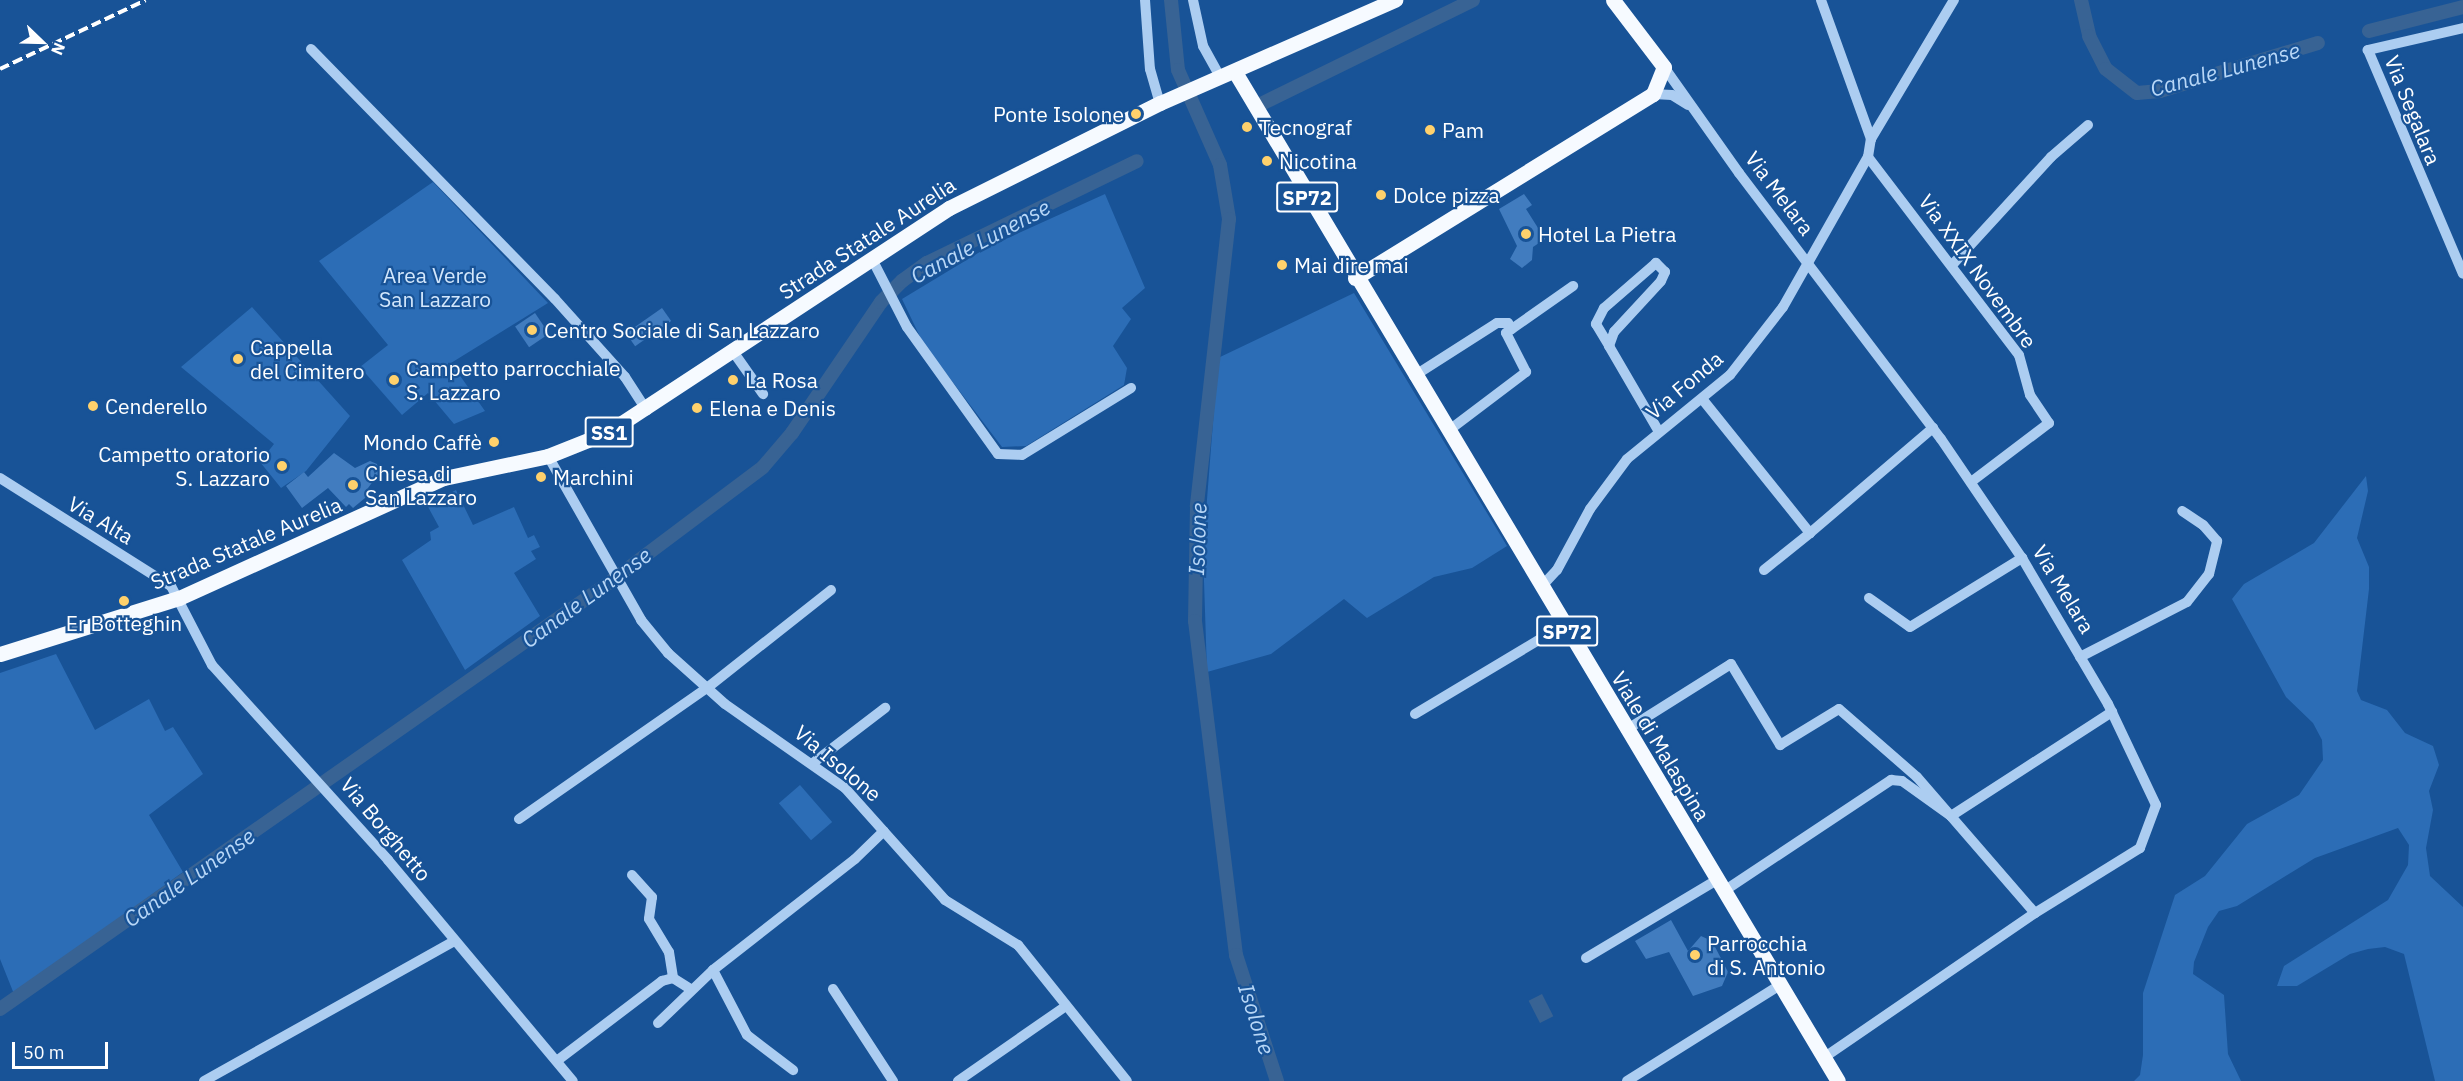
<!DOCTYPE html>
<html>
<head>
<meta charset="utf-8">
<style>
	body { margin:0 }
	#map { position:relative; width:2463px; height:1081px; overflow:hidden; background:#185397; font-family:"IBM Plex Sans",sans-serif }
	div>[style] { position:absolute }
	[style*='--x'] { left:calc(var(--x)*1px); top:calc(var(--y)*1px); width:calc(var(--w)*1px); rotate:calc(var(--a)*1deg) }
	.green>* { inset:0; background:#2c6db6; transform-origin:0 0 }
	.water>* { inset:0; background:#386394; transform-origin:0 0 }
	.canal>* { height:14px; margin:-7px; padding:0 7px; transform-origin:7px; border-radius:7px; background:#386394 }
	.building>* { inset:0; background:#417cbf; transform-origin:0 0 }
	.minor>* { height:10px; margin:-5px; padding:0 5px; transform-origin:5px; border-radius:5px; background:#accdf1 }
	.major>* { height:15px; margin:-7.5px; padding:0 7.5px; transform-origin:7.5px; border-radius:7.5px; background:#f6faff }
	.rail>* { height:4px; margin-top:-2px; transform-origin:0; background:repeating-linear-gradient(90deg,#fff 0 10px,transparent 0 14.5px) }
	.dots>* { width:16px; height:16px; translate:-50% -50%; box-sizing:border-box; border:3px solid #185397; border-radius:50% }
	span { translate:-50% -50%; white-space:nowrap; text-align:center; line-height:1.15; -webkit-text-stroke:4.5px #185397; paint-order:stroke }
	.shield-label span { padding:2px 4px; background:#185397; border:2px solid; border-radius:4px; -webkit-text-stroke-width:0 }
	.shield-label { font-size:20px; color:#fff; font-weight:700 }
	.street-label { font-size:21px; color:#fff }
	.poi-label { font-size:21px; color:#fff }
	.right { translate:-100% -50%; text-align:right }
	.left { translate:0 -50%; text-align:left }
	.park-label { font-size:21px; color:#d3e7fc }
	.water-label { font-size:22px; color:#b8d7f7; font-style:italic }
	.north { position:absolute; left:12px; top:12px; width:60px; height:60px; -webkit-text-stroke:4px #185397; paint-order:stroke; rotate:113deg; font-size:16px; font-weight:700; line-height:24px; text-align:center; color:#fff }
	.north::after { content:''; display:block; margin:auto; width:21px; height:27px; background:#fff; clip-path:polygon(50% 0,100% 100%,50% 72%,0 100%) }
	.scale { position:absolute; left:12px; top:1042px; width:96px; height:27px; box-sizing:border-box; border:3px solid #fff; border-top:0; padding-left:8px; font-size:18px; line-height:21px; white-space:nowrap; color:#fff; -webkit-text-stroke:4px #185397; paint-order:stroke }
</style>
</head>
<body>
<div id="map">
	<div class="green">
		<div style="clip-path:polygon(433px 182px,548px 303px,451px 363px,485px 411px,454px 424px,428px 393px,402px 415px,360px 367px,388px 345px,319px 261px)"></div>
		<div style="clip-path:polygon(1105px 194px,1145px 288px,1122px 308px,1131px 319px,1113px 346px,1127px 368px,1124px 385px,1026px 446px,1002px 447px,923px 343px,902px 299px,988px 247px)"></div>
		<div style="clip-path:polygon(1354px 293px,1507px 546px,1472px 568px,1434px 577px,1367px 618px,1344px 599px,1271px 654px,1207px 672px,1203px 551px,1218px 358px)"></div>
		<div style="clip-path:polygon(252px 307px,350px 416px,306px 471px,281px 488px,260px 462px,274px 444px,181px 367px)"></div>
		<div style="clip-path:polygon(2366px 476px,2368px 491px,2357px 538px,2369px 567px,2369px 589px,2357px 691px,2361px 700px,2387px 710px,2405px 733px,2433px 746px,2439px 765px,2429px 791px,2433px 810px,2426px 848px,2430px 876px,2463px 907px,2463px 1081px,2435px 1081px,2404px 954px,2385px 947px,2368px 949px,2350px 954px,2297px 986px,2277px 986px,2284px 966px,2388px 900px,2408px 865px,2409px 845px,2398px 828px,2315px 858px,2237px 906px,2219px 911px,2208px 927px,2194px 962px,2193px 974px,2224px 995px,2228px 1054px,2241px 1081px,2134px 1081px,2140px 1075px,2143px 1055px,2143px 993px,2175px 895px,2205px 876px,2247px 824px,2299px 795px,2323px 760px,2322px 740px,2313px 723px,2286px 697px,2232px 599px,2244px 584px,2314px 543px)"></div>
		<div style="clip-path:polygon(456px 490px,473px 525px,514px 507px,528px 538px,534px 535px,540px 547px,531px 551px,536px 559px,514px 573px,540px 616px,465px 670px,402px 560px,431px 540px,430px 532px,439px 527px,427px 505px)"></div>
		<div style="clip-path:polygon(56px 654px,95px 730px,149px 699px,165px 731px,173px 727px,203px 774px,149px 815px,183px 872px,14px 994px,0 959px,0 673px)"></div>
		<div style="left:800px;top:785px;width:49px;height:28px;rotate:49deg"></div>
	</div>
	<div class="water">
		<div style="left:1542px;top:994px;width:25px;height:15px;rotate:63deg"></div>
	</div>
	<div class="canal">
		<div style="--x:1171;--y:0;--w:70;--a:84.3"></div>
		<div style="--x:1178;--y:70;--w:104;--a:66.1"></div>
		<div style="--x:1220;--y:165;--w:55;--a:80.5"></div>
		<div style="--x:1229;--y:219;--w:289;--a:96.4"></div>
		<div style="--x:1197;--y:506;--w:115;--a:91"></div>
		<div style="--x:1195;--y:621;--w:337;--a:83"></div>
		<div style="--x:1236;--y:955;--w:133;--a:72"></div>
		<div style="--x:2081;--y:0;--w:37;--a:77"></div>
		<div style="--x:2089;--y:36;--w:37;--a:63"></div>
		<div style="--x:2106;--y:69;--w:39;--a:38"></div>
		<div style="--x:2137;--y:93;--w:23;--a:-5"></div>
		<div style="--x:2160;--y:91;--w:165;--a:-16.9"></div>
		<div style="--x:2369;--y:31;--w:97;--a:-14.3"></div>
		<div style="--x:1261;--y:104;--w:236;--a:-26.1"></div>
		<div style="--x:0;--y:1009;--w:745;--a:-34.99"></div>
		<div style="--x:610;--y:582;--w:191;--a:-36.9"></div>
		<div style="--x:763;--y:467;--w:45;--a:-49.5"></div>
		<div style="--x:792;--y:433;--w:158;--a:-55.8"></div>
		<div style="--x:881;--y:302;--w:30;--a:-45"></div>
		<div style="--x:902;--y:281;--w:31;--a:-36"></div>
		<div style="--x:927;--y:263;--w:233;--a:-25.9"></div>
	</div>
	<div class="building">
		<div style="clip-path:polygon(1524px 194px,1532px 205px,1526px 209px,1545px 239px,1533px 247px,1532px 260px,1522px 268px,1510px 259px,1517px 246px,1499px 209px)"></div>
		<div style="left:662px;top:308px;width:16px;height:44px;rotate:55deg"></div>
		<div style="left:535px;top:313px;width:25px;height:24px;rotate:56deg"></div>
		<div style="clip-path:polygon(334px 453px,355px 468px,370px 461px,377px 464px,380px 472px,368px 488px,371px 493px,353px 508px,349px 504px,346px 507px,328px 488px,302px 508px,286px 486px,304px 472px,308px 477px)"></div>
		<div style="clip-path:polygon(1671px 920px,1688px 951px,1701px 936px,1712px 941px,1728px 972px,1722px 986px,1693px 996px,1669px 952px,1646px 959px,1635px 941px)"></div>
	</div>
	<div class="minor">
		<div style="--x:1145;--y:0;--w:69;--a:85.9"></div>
		<div style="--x:1150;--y:69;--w:35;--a:74"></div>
		<div style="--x:1193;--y:0;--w:47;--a:77.7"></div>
		<div style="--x:1203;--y:46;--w:37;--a:61"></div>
		<div style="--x:1821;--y:0;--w:148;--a:70.2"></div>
		<div style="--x:2463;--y:28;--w:98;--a:167"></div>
		<div style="--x:2368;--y:50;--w:243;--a:67"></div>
		<div style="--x:311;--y:49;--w:349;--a:45.7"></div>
		<div style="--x:555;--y:299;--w:105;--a:48.1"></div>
		<div style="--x:625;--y:377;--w:40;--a:57.1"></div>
		<div style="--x:1664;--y:67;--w:130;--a:54.7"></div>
		<div style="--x:1739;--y:173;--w:334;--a:52.8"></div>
		<div style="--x:1941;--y:439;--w:144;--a:55.8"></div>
		<div style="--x:2022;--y:558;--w:169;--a:59.5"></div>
		<div style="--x:2108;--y:704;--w:112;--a:64.6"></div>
		<div style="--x:2156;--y:805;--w:46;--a:110.4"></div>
		<div style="--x:2140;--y:848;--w:123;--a:148.2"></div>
		<div style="--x:2035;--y:913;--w:255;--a:145.6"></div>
		<div style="--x:1653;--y:94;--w:19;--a:3"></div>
		<div style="--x:1672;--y:95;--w:19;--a:32"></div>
		<div style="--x:1868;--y:157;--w:249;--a:52.7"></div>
		<div style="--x:2019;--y:355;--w:41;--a:74.6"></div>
		<div style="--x:2030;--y:395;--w:34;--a:56"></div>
		<div style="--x:2049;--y:423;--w:98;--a:142.9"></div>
		<div style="--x:872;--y:259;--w:76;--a:62.8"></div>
		<div style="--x:907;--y:327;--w:156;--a:54.4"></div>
		<div style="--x:998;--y:454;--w:24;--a:2"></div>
		<div style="--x:1022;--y:455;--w:128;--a:-31.6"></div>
		<div style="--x:1953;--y:264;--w:145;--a:-47.5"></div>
		<div style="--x:2051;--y:157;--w:49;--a:-40.9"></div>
		<div style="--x:1609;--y:346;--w:15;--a:-70"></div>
		<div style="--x:1614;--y:332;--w:69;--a:-47.3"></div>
		<div style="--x:1661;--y:281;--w:10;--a:-66"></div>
		<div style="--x:1665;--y:272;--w:13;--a:-135"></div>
		<div style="--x:1656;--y:263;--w:69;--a:139.1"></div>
		<div style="--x:1604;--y:308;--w:18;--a:117"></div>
		<div style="--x:1596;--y:324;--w:26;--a:59"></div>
		<div style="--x:1609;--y:346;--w:99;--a:59.8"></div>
		<div style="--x:732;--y:350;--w:54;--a:54.8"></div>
		<div style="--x:1414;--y:376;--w:98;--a:-32.6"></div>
		<div style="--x:1497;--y:323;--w:11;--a:0"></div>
		<div style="--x:1508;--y:323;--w:7;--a:56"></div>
		<div style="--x:1703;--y:400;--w:171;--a:51.2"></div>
		<div style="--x:1810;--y:533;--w:162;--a:-40.5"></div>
		<div style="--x:1448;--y:431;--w:98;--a:-37.1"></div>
		<div style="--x:1526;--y:372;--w:44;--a:-117.1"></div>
		<div style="--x:1506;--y:333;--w:82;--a:-35"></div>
		<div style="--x:548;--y:456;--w:189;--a:60.4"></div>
		<div style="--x:641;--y:620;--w:43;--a:50.7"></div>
		<div style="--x:668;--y:653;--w:76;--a:41.8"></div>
		<div style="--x:725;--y:704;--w:146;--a:35"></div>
		<div style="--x:845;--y:788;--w:150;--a:48.2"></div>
		<div style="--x:945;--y:900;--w:86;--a:31.7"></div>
		<div style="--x:1018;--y:945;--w:174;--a:51.3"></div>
		<div style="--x:0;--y:478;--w:202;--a:32.3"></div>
		<div style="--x:171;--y:586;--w:89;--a:62.6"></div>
		<div style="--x:212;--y:665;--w:263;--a:47.9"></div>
		<div style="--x:388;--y:860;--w:288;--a:50.1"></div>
		<div style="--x:1764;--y:570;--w:59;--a:-38.8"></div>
		<div style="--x:1541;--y:587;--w:23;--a:-47"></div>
		<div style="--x:1557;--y:570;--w:69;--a:-61.6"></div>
		<div style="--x:1590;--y:509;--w:62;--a:-53.5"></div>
		<div style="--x:1627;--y:459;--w:133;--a:-39.2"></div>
		<div style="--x:1730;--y:375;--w:86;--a:-52.1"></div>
		<div style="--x:1783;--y:307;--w:172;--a:-60.5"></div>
		<div style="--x:1868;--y:157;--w:18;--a:-81"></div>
		<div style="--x:1871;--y:139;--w:162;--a:-59.2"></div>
		<div style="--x:1869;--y:598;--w:50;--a:35.3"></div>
		<div style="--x:1910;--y:627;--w:132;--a:-31.6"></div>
		<div style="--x:2080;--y:657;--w:120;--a:-27.2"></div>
		<div style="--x:2187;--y:602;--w:36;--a:-52"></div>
		<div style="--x:2209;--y:574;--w:34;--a:-76"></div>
		<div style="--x:2217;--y:541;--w:21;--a:-131"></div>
		<div style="--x:2203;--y:525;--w:25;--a:-146"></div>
		<div style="--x:1415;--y:714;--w:174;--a:-30.9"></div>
		<div style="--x:1626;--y:730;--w:124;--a:-32.2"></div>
		<div style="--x:1731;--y:664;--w:95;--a:58.8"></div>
		<div style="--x:1780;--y:745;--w:69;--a:-31.4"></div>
		<div style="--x:1839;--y:709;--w:103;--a:41.1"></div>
		<div style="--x:1917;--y:777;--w:180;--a:49.1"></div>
		<div style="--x:813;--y:763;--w:91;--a:-37.4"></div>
		<div style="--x:519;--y:819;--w:229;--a:-34.9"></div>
		<div style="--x:707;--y:688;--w:158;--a:-38.3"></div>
		<div style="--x:632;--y:875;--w:30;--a:48"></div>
		<div style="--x:652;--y:897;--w:22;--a:98"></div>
		<div style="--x:649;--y:919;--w:39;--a:59"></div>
		<div style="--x:669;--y:952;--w:26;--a:81"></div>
		<div style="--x:673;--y:978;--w:22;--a:32"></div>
		<div style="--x:1724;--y:891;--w:201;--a:-33.6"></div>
		<div style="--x:1891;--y:780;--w:11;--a:5"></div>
		<div style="--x:1902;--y:781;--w:60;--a:35.5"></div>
		<div style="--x:1951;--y:816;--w:192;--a:-32.9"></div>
		<div style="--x:1586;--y:958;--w:152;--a:-30.8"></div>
		<div style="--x:713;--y:970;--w:73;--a:62.4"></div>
		<div style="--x:747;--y:1035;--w:58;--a:37.3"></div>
		<div style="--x:833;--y:989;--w:110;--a:56.9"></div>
		<div style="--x:658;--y:1023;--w:76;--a:-43.9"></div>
		<div style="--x:713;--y:970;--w:180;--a:-38"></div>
		<div style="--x:855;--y:859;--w:40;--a:-44"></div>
		<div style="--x:558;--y:1060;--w:131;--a:-37.2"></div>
		<div style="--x:662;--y:981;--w:11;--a:-15"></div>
		<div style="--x:204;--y:1081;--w:285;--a:-29.2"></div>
		<div style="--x:958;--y:1081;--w:131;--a:-34.8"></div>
		<div style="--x:1627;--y:1081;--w:181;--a:-32.1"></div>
	</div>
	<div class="major">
		<div style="--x:1235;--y:72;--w:1175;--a:59.14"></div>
		<div style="--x:1355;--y:278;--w:350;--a:-31.7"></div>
		<div style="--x:1653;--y:94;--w:29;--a:-68"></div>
		<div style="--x:1664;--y:67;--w:84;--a:-127.3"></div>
		<div style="--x:0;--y:654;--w:188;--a:-17.4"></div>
		<div style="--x:179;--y:598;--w:291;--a:-24.4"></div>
		<div style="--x:444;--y:478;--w:106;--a:-11.9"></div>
		<div style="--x:548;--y:456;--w:65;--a:-21.8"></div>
		<div style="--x:608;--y:432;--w:408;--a:-33.3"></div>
		<div style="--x:949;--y:208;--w:236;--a:-26.5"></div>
		<div style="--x:1160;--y:103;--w:257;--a:-23.7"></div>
	</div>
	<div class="rail">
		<div style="--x:0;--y:69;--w:161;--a:-25.3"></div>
	</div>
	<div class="dots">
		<div style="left:1136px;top:114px;background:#ffd16c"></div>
		<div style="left:1247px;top:127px;background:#ffd16c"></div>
		<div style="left:1430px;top:130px;background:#ffd16c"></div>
		<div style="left:1267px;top:161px;background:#ffd16c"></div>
		<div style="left:1381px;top:195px;background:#ffd16c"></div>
		<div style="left:1526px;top:234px;background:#ffd16c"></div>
		<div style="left:1282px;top:265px;background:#ffd16c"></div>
		<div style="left:532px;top:330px;background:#ffd16c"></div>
		<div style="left:238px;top:359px;background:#ffd16c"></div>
		<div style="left:394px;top:380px;background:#ffd16c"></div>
		<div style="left:733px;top:380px;background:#ffd16c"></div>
		<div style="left:93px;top:406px;background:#ffd16c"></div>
		<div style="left:697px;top:408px;background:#ffd16c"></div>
		<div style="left:494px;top:442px;background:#ffd16c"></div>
		<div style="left:282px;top:466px;background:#ffd16c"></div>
		<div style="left:541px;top:477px;background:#ffd16c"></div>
		<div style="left:353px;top:485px;background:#ffd16c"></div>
		<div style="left:124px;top:601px;background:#ffd16c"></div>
		<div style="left:1695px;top:955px;background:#ffd16c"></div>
	</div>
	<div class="shield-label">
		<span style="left:1307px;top:197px">SP72</span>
		<span style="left:609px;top:432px">SS1</span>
		<span style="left:1567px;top:631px">SP72</span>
	</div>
	<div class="street-label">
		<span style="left:2413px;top:110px;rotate:68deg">Via Segalara</span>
		<span style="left:1780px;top:193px;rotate:53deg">Via Melara</span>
		<span style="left:867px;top:238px;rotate:-33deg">Strada Statale Aurelia</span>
		<span style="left:1978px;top:271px;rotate:54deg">Via XXIX Novembre</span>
		<span style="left:1684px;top:385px;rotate:-40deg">Via Fonda</span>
		<span style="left:101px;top:520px;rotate:31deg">Via Alta</span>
		<span style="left:246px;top:543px;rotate:-23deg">Strada Statale Aurelia</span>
		<span style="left:2064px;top:589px;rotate:59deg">Via Melara</span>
		<span style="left:1661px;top:746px;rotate:59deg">Viale di Malaspina</span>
		<span style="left:838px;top:763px;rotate:40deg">Via Isolone</span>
		<span style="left:386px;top:829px;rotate:50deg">Via Borghetto</span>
	</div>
	<div class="poi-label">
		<span class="right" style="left:1124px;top:114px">Ponte Isolone</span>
		<span class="left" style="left:1259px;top:127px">Tecnograf</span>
		<span class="left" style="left:1442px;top:130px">Pam</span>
		<span class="left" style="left:1279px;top:161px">Nicotina</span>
		<span class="left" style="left:1393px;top:195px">Dolce pizza</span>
		<span class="left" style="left:1538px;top:234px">Hotel La Pietra</span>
		<span class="left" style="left:1294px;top:265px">Mai dire mai</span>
		<span class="left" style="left:544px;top:330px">Centro Sociale di San Lazzaro</span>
		<span class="left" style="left:250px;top:359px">Cappella<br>del Cimitero</span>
		<span class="left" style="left:406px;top:380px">Campetto parrocchiale<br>S. Lazzaro</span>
		<span class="left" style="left:745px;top:380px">La Rosa</span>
		<span class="left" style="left:105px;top:406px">Cenderello</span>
		<span class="left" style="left:709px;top:408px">Elena e Denis</span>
		<span class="right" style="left:482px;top:442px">Mondo Caffè</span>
		<span class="right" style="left:270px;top:466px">Campetto oratorio<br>S. Lazzaro</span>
		<span class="left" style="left:365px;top:485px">Chiesa di<br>San Lazzaro</span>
		<span class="left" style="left:553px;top:477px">Marchini</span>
		<span style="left:124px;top:623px">Er Botteghin</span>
		<span class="left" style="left:1707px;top:955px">Parrocchia<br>di S. Antonio</span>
	</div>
	<div class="park-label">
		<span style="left:435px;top:287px">Area Verde<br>San Lazzaro</span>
	</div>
	<div class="water-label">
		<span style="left:2225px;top:69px;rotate:-15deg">Canale Lunense</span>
		<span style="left:980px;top:241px;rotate:-28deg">Canale Lunense</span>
		<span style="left:1197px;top:539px;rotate:-88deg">Isolone</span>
		<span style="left:586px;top:597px;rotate:-36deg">Canale Lunense</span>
		<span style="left:189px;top:877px;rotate:-35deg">Canale Lunense</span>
		<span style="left:1257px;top:1019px;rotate:72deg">Isolone</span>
	</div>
	<div class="north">N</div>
	<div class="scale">50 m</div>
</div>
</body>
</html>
